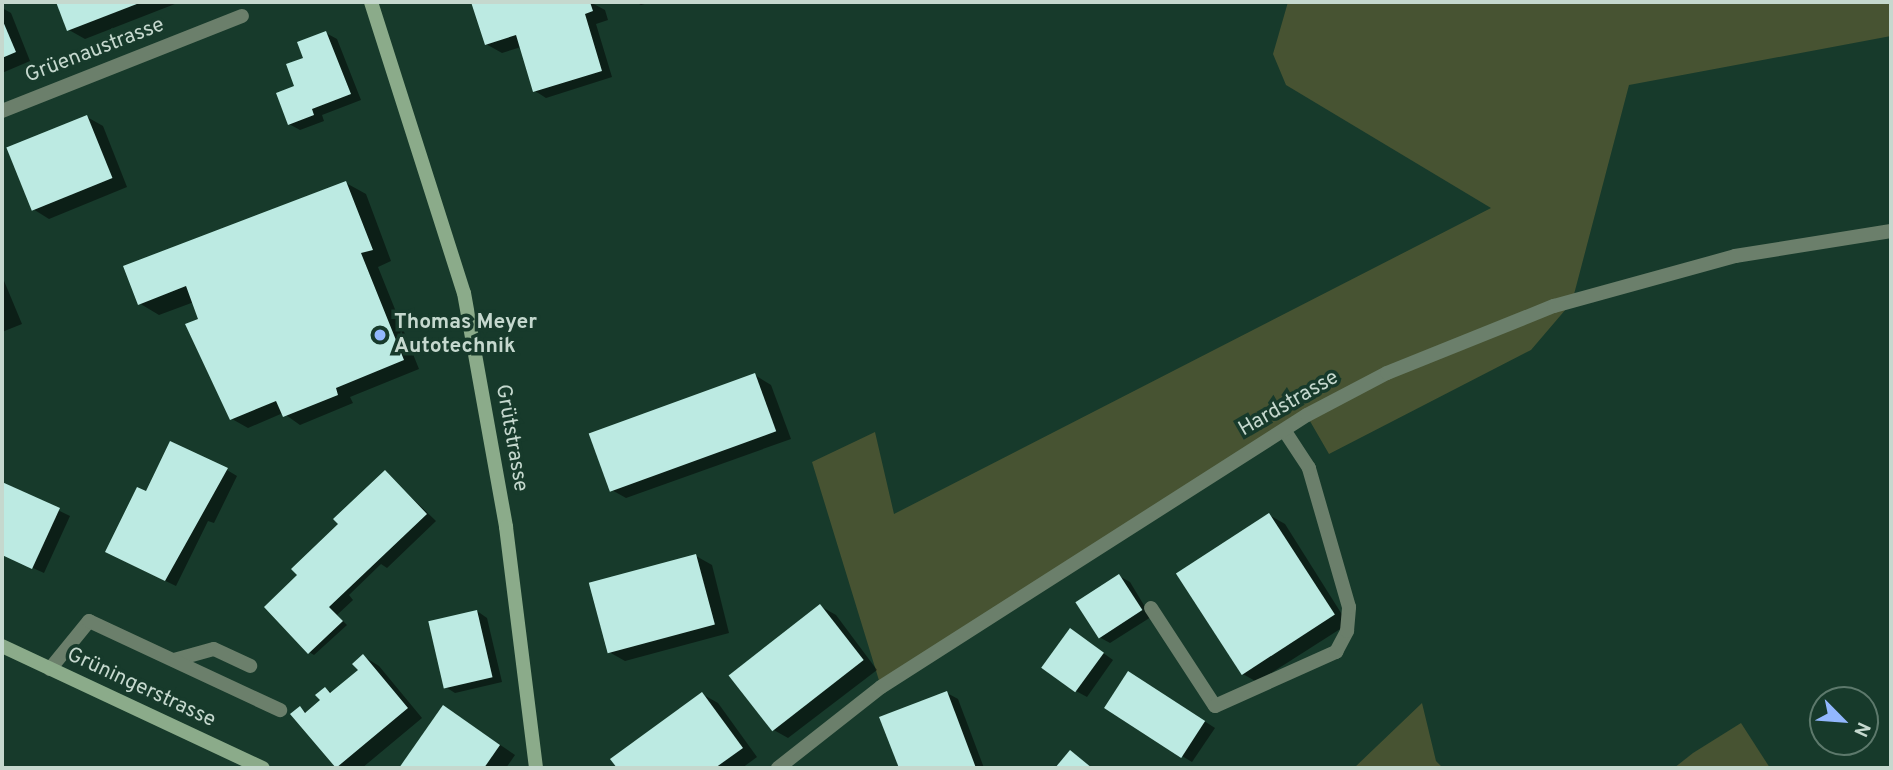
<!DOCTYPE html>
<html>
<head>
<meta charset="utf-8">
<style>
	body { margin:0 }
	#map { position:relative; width:1893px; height:770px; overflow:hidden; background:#173a2b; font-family:Overpass,sans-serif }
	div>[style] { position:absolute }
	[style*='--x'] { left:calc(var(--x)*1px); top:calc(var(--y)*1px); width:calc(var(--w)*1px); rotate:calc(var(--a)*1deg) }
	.green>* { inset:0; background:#475332 }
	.shadow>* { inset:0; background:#0007 }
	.building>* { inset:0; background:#bceae2; transform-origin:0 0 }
	.lane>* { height:14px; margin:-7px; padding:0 7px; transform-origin:7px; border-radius:7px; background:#6b7f6b }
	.street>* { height:14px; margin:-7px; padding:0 7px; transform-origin:7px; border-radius:7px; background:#6b7f6b }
	.secondary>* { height:14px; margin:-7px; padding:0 7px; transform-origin:7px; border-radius:7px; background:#8bab8a }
	.dots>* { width:19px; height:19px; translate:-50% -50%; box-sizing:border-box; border:4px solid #173a2b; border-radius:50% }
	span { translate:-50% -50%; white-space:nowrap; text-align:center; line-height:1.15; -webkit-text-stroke:7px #173a2b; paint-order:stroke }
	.street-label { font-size:21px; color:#c5d8ce }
	.poi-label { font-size:21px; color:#c5d8ce; font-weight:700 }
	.left { translate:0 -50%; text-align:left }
	.frame { position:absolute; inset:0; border:4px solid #c5d8ce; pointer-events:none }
	.north { position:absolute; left:1809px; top:686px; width:70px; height:70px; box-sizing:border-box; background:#173a2b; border:2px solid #5d796c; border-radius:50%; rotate:115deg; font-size:19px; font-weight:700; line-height:28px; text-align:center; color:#c5d8ce }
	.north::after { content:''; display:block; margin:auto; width:24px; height:32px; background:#92b7fd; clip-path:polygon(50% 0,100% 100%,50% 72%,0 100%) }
</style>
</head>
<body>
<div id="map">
	<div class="green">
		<div style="clip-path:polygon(1288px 2px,1891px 2px,1891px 36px,1629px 85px,1572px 302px,1531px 350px,1329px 454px,1307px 416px,881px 687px,812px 462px,875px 432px,894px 514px,1491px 208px,1286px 85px,1273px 54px)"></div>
		<div style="clip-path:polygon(1422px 703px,1436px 761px,1443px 768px,1354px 768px)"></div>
		<div style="clip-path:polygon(1741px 723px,1770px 768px,1674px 768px,1693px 753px)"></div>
	</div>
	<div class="shadow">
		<div style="clip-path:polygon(58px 2px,180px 2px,85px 39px,69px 30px)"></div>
		<div style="clip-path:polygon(473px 2px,590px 2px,605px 10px,608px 20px,596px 24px,612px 77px,546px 98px,535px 91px,521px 47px,502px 53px,486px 44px)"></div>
		<div style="clip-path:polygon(635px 2px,652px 2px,641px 5px)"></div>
		<div style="clip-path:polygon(2px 8px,11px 13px,30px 61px,2px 73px)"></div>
		<div style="clip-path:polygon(326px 33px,337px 39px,361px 100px,322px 115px,324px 121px,300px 130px,289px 124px,305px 59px)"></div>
		<div style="clip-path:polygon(87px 117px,103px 126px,127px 187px,49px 219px,33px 209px)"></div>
		<div style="clip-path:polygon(346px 183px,366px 194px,391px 261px,378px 267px,419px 369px,350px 397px,353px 403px,300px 425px,283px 413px,248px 428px,232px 419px,194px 302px,159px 315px,139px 303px)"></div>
		<div style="clip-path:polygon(2px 276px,22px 324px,2px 332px)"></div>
		<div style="clip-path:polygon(755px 375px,771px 385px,791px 439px,626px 498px,610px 489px)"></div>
		<div style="clip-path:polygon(227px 470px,237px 476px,214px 523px,208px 521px,176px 586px,118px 558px,147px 494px)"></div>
		<div style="clip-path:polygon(385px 472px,436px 521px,387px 568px,381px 564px,349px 595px,353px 600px,337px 615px,347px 625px,314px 655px,309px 652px,299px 576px)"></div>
		<div style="clip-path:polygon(2px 483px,70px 516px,44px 573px,2px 554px)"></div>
		<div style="clip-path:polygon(1269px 515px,1285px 524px,1348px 624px,1257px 682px,1241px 673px)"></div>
		<div style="clip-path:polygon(696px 556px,712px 565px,729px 633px,625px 661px,609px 652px)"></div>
		<div style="clip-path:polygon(1119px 576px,1130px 582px,1151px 617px,1110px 643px,1099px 637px)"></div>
		<div style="clip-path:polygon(820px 606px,836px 615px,877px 670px,788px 738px,772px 729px)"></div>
		<div style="clip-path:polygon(477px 611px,487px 618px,502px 682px,455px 693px,444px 686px)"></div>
		<div style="clip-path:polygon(1081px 637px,1113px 660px,1087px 697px,1076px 691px)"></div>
		<div style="clip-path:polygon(363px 656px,379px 666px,422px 718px,362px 768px,339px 768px,300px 708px,307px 713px,322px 700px,325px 689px,333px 693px,360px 670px)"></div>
		<div style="clip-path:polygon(1139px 679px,1215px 728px,1192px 762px,1182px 756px)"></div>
		<div style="clip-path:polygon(947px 693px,958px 699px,984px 768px,901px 768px,882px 718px)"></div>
		<div style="clip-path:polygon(702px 694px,718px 703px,757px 757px,742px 768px,619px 768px,613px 760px)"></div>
		<div style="clip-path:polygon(444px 707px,515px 755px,506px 768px,401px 768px)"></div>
	</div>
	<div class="building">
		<div style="clip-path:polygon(56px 2px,142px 2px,67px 31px)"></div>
		<div style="clip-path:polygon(471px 2px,590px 2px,593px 11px,585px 14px,602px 71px,533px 92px,516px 35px,485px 45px)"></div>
		<div style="clip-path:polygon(2px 19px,16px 52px,2px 58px)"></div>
		<div style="clip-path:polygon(326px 31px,351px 94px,312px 109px,314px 115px,288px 125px,276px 93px,294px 86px,286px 64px,303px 58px,297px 42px)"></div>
		<div style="left:87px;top:115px;width:68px;height:87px;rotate:68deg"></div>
		<div style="clip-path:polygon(346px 181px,373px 250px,361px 253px,404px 360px,336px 388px,338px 395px,283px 417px,276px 401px,230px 420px,185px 324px,198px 319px,186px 286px,138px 305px,123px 266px)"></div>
		<div style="left:755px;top:373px;width:62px;height:177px;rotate:70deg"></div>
		<div style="clip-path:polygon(170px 441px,228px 468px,165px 581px,105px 552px,137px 487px,146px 491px)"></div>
		<div style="clip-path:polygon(385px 470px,427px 514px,329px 607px,343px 621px,308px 654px,264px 607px,297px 575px,291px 569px,338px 524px,333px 519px)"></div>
		<div style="clip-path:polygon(2px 482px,60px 508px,32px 569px,2px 555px)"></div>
		<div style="left:1269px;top:513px;width:121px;height:111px;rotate:57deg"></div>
		<div style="left:696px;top:554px;width:73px;height:111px;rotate:75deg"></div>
		<div style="left:1119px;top:574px;width:43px;height:52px;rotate:57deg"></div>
		<div style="left:820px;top:604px;width:71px;height:116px;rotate:52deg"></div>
		<div style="left:477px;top:610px;width:69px;height:50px;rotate:77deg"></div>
		<div style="left:1070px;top:628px;width:42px;height:49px;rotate:36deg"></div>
		<div style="clip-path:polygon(363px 654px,408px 708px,336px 768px,290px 714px,300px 706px,305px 713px,320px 700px,315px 695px,325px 687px,330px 693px,358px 670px,352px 664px)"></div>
		<div style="left:1128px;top:671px;width:92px;height:44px;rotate:33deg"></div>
		<div style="clip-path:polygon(947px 691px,976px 768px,899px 768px,879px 717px)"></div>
		<div style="clip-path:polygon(702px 692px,743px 748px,715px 768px,617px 768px,610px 759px)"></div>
		<div style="clip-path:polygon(443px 705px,500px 745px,484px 768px,399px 768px)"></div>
		<div style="clip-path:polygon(1070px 750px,1092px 768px,1055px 768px)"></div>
	</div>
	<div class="lane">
		<div style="--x:1151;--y:608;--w:117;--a:56.9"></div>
		<div style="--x:1215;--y:706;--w:133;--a:-24.1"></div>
		<div style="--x:1336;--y:652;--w:24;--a:-62"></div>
		<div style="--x:1347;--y:631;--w:24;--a:-85"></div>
		<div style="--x:1349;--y:607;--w:145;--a:-106.1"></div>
		<div style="--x:1309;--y:468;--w:45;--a:-123.3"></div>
		<div style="--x:174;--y:660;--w:41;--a:-15.4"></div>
		<div style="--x:214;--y:649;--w:40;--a:25"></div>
		<div style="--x:50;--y:669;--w:62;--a:-50.9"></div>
		<div style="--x:89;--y:621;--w:211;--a:25"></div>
	</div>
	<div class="street">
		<div style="--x:2;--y:111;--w:258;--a:-21.6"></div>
		<div style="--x:778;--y:768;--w:131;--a:-38.2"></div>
		<div style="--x:881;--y:687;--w:505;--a:-32.56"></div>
		<div style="--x:1307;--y:415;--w:90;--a:-27.7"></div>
		<div style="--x:1387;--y:373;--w:180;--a:-21.9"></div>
		<div style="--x:1554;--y:306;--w:188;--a:-15.4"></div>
		<div style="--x:1735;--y:256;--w:158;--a:-9.1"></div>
	</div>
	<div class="secondary">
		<div style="--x:371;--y:2;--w:305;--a:72.3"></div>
		<div style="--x:464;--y:293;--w:238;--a:79.8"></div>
		<div style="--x:506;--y:527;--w:243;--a:82.9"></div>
		<div style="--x:2;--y:646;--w:288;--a:25.1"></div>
	</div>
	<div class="dots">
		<div style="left:380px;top:335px;background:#92b7fd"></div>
	</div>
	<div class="street-label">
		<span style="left:95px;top:51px;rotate:-21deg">Grüenaustrasse</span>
		<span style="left:1289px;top:404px;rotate:-30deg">Hardstrasse</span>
		<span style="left:511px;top:438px;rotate:80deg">Grütstrasse</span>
		<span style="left:141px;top:688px;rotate:25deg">Grüningerstrasse</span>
	</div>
	<div class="poi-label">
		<span class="left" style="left:394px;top:335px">Thomas Meyer<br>Autotechnik</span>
	</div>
	<div class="frame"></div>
	<div class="north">N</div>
</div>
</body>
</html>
